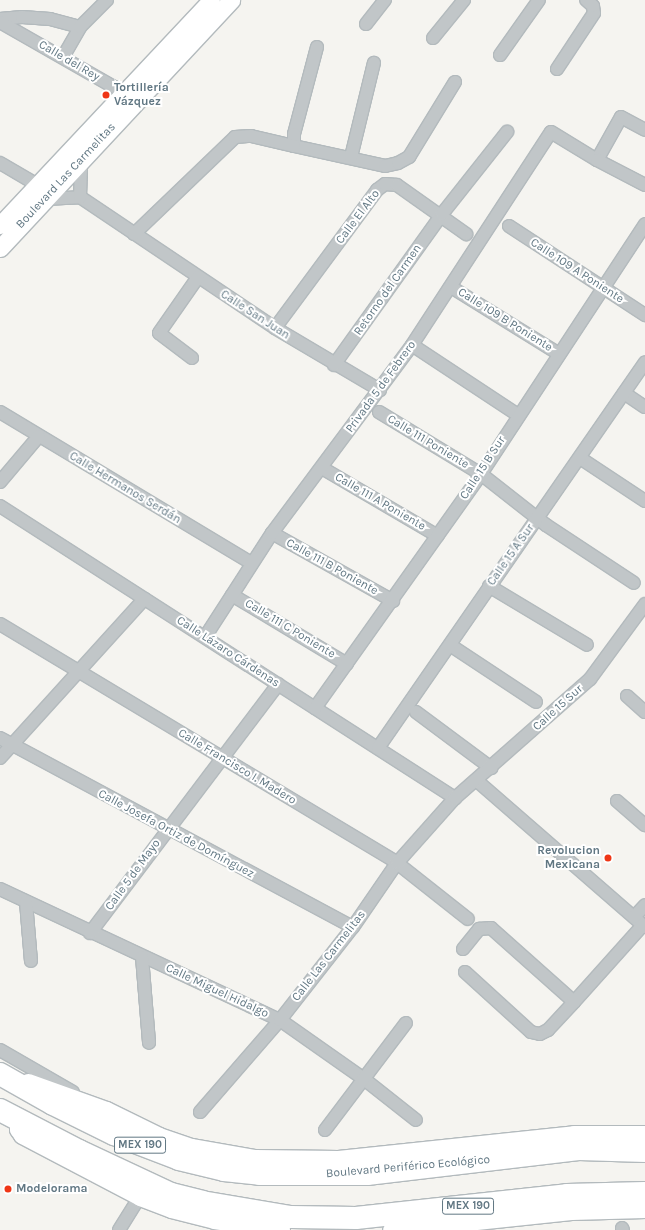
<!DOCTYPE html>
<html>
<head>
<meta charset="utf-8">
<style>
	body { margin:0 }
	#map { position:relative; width:645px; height:1230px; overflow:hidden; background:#f5f4f0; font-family:Karla,sans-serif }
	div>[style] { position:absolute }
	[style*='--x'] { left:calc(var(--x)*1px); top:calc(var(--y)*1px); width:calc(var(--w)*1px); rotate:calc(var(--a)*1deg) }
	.roads { filter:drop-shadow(1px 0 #b3babd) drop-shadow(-1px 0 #b3babd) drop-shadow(0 1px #b3babd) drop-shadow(0 -1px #b3babd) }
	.street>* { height:12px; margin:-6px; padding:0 6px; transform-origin:6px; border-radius:6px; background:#c1c6c8 }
	.secondary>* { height:17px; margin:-8.5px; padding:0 8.5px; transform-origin:8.5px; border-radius:8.5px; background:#fff }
	.highway>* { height:22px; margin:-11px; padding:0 11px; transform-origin:11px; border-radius:11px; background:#fff }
	.dots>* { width:11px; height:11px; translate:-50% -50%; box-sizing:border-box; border:2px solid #fff; border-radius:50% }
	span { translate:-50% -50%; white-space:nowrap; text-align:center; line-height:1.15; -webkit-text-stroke:4px #fff; paint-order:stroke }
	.shield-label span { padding:1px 3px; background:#fff; border:1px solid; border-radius:3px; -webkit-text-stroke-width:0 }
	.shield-label { font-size:11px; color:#617783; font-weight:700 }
	.street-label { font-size:12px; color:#617783 }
	.poi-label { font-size:12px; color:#617783; font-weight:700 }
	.left { translate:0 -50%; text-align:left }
	.right { translate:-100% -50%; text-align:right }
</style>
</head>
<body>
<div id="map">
	<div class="roads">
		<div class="street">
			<div style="--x:0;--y:19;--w:22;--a:-5"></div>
			<div style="--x:22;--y:17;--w:28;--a:4"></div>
			<div style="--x:50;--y:19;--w:31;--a:15"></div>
			<div style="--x:0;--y:22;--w:129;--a:29.7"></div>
			<div style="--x:112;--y:86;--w:22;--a:22"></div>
			<div style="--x:366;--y:24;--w:31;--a:-52"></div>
			<div style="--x:433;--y:38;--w:49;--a:-50.8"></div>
			<div style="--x:317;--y:47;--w:90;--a:104.8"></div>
			<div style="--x:294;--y:134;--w:12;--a:90"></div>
			<div style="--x:294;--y:146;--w:93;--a:12.4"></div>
			<div style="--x:385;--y:166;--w:13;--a:-13"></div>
			<div style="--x:398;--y:163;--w:13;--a:-29"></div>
			<div style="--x:409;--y:157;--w:88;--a:-58.5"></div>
			<div style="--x:500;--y:55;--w:67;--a:-54.7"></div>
			<div style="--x:63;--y:57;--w:34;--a:-60"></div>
			<div style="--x:80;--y:27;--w:38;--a:-45"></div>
			<div style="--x:557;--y:69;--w:67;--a:-56.5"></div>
			<div style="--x:594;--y:13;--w:7;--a:-98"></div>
			<div style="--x:593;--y:6;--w:9;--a:-139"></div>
			<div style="--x:351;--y:157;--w:97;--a:-76.3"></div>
			<div style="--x:597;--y:160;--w:49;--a:-60.8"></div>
			<div style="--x:621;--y:117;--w:27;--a:28"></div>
			<div style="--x:0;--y:163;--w:42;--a:30.3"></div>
			<div style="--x:80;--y:197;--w:235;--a:33.9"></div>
			<div style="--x:275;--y:328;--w:122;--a:30.6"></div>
			<div style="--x:45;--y:199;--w:35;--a:-3"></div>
			<div style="--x:80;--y:197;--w:36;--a:-88"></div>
			<div style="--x:509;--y:226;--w:163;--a:33.2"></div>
			<div style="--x:134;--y:234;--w:140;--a:-43.8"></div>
			<div style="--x:235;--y:137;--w:16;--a:-4"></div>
			<div style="--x:251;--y:136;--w:44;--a:13.1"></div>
			<div style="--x:451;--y:287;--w:127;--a:31.8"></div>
			<div style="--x:275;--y:328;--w:172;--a:-53.5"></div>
			<div style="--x:377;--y:190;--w:10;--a:-37"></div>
			<div style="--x:385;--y:184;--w:12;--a:5"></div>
			<div style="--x:397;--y:185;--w:85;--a:35.4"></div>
			<div style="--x:412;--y:345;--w:127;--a:33.4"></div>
			<div style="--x:192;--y:358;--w:41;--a:-142.9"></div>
			<div style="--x:159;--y:333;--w:68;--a:-55.1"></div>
			<div style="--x:334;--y:365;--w:186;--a:-54.4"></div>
			<div style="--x:442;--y:214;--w:105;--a:-51.6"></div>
			<div style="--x:624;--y:393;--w:25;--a:34"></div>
			<div style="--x:0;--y:412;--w:293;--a:31"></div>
			<div style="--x:379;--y:412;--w:119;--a:31.3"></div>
			<div style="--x:481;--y:474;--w:83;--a:38.1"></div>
			<div style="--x:546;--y:525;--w:105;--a:33.4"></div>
			<div style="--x:580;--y:458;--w:78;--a:33.5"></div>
			<div style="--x:322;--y:468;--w:134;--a:30.4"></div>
			<div style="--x:0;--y:482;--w:60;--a:-49.7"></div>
			<div style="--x:0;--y:506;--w:541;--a:32.69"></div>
			<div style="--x:272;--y:533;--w:139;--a:29.3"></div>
			<div style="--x:489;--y:586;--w:114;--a:31"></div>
			<div style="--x:232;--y:595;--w:134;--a:31"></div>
			<div style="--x:0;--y:624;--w:463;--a:31"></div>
			<div style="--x:397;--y:863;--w:90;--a:38.3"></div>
			<div style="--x:205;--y:637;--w:124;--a:-57.2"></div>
			<div style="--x:272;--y:533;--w:234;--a:-53.3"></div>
			<div style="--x:412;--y:345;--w:254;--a:-56.9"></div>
			<div style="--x:551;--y:132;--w:54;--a:31.3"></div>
			<div style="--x:597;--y:160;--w:54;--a:27.5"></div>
			<div style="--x:450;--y:645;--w:103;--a:33.5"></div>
			<div style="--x:627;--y:696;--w:24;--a:42"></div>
			<div style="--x:315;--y:708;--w:287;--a:-54.6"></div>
			<div style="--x:481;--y:474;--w:299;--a:-56.7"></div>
			<div style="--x:416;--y:712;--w:94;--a:36.7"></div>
			<div style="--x:0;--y:738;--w:400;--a:28.2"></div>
			<div style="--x:378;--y:748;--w:469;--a:-55.3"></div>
			<div style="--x:0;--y:758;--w:215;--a:-47.8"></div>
			<div style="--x:476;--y:780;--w:224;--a:41"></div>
			<div style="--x:617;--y:801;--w:37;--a:41"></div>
			<div style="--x:0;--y:889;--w:309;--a:25.1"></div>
			<div style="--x:280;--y:1020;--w:103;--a:35.1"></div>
			<div style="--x:364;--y:1079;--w:66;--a:38.3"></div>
			<div style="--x:26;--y:902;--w:59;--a:85.2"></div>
			<div style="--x:634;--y:917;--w:16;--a:-47"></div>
			<div style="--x:90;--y:933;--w:312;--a:-52.9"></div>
			<div style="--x:463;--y:949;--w:26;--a:-51"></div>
			<div style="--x:479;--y:929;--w:12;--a:-5"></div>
			<div style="--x:491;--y:928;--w:111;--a:41.7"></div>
			<div style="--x:142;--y:957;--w:86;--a:85.3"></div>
			<div style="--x:465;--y:972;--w:89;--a:42.3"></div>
			<div style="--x:531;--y:1032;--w:9;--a:13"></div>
			<div style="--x:540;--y:1034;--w:9;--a:-27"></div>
			<div style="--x:548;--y:1030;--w:38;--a:-47"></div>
			<div style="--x:574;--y:1002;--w:103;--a:-48.1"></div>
			<div style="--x:0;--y:1050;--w:84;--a:29.9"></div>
			<div style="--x:200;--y:1112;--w:122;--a:-49"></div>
			<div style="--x:280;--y:1020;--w:118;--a:-51.9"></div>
			<div style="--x:353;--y:927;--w:78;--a:-55.5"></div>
			<div style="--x:397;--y:863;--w:87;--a:-48.3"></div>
			<div style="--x:455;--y:798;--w:180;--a:-41.4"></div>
			<div style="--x:590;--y:679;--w:93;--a:-53.7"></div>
			<div style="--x:325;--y:1130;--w:134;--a:-52.9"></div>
			<div style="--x:622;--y:1228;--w:2;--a:63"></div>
			<div style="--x:119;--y:1230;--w:39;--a:-58"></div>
		</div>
		<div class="secondary">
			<div style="--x:0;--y:225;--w:308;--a:-46.8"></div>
			<div style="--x:0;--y:248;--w:339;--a:-47"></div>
			<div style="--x:28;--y:1082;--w:83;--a:19.7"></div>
			<div style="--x:106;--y:1110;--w:59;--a:26.1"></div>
			<div style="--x:159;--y:1136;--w:34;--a:19"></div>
			<div style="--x:191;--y:1147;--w:65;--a:9.8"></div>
			<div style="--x:255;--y:1158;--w:83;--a:0.7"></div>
			<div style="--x:338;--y:1159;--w:237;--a:-6"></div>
			<div style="--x:574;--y:1134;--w:71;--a:0"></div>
			<div style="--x:18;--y:1118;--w:11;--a:90"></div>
			<div style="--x:18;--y:1129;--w:7;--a:56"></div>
			<div style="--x:22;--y:1135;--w:133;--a:27.7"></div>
			<div style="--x:140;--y:1197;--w:33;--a:21"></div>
			<div style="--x:171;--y:1209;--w:44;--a:14.3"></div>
			<div style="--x:214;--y:1220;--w:68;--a:8.5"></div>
			<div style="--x:391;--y:1230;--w:181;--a:-6"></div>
			<div style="--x:571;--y:1211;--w:74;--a:-1.5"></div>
		</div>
		<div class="highway">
			<div style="--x:0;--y:1074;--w:61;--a:29.5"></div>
			<div style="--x:53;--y:1104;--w:68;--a:26.2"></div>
			<div style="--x:114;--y:1134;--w:70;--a:21"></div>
			<div style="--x:179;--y:1159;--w:46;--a:13.7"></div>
			<div style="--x:224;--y:1170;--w:36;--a:6"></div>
			<div style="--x:260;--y:1174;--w:107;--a:0"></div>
			<div style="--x:367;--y:1174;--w:213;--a:-6.7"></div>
			<div style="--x:579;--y:1149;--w:66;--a:1.7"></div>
			<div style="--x:0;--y:1110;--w:89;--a:27.4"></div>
			<div style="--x:79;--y:1151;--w:102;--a:25.1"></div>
			<div style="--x:171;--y:1194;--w:32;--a:14"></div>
			<div style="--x:202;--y:1202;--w:90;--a:9.6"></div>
			<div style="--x:291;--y:1217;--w:65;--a:0.9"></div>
			<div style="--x:356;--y:1218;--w:212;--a:-6.2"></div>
			<div style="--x:567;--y:1195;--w:78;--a:-1.5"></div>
		</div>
	</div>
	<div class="dots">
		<div style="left:106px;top:95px;background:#ef3616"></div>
		<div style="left:608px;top:858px;background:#ef3616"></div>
		<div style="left:8px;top:1189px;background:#ef3616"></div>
	</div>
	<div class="shield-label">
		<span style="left:140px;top:1145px">MEX 190</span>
		<span style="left:468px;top:1206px">MEX 190</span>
	</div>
	<div class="street-label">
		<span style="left:69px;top:61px;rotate:30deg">Calle del Rey</span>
		<span style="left:66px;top:176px;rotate:-47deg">Boulevard Las Carmelitas</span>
		<span style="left:358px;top:217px;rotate:-53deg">Calle El Alto</span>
		<span style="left:577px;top:271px;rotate:33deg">Calle 109 A Poniente</span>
		<span style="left:388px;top:290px;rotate:-55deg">Retorno del Carmen</span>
		<span style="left:255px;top:315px;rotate:33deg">Calle San Juan</span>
		<span style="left:505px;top:320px;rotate:32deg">Calle 109 B Poniente</span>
		<span style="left:381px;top:387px;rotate:-54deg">Privada 5 de Febrero</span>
		<span style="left:428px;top:442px;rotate:31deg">Calle 111 Poniente</span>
		<span style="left:483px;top:468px;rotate:-57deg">Calle 15 B Sur</span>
		<span style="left:125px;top:488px;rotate:31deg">Calle Hermanos Serdán</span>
		<span style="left:380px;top:502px;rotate:30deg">Calle 111 A Poniente</span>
		<span style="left:511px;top:555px;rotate:-55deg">Calle 15 A Sur</span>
		<span style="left:332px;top:567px;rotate:29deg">Calle 111 B Poniente</span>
		<span style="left:290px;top:629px;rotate:31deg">Calle 111 C Poniente</span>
		<span style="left:228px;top:652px;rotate:33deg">Calle Lázaro Cárdenas</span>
		<span style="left:558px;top:708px;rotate:-42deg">Calle 15 Sur</span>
		<span style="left:237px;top:767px;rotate:31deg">Calle Francisco I. Madero</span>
		<span style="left:176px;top:834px;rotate:28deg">Calle Josefa Ortiz de Domínguez</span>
		<span style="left:133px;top:875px;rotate:-54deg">Calle 5 de Mayo</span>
		<span style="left:329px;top:956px;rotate:-52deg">Calle Las Carmelitas</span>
		<span style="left:217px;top:991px;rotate:25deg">Calle Miguel Hidalgo</span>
		<span style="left:408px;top:1167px;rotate:-5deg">Boulevard Periférico Ecológico</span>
	</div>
	<div class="poi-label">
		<span class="left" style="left:114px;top:95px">Tortillería<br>Vázquez</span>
		<span class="right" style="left:600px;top:858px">Revolucion<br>Mexicana</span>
		<span class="left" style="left:16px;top:1189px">Modelorama</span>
	</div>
</div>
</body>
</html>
